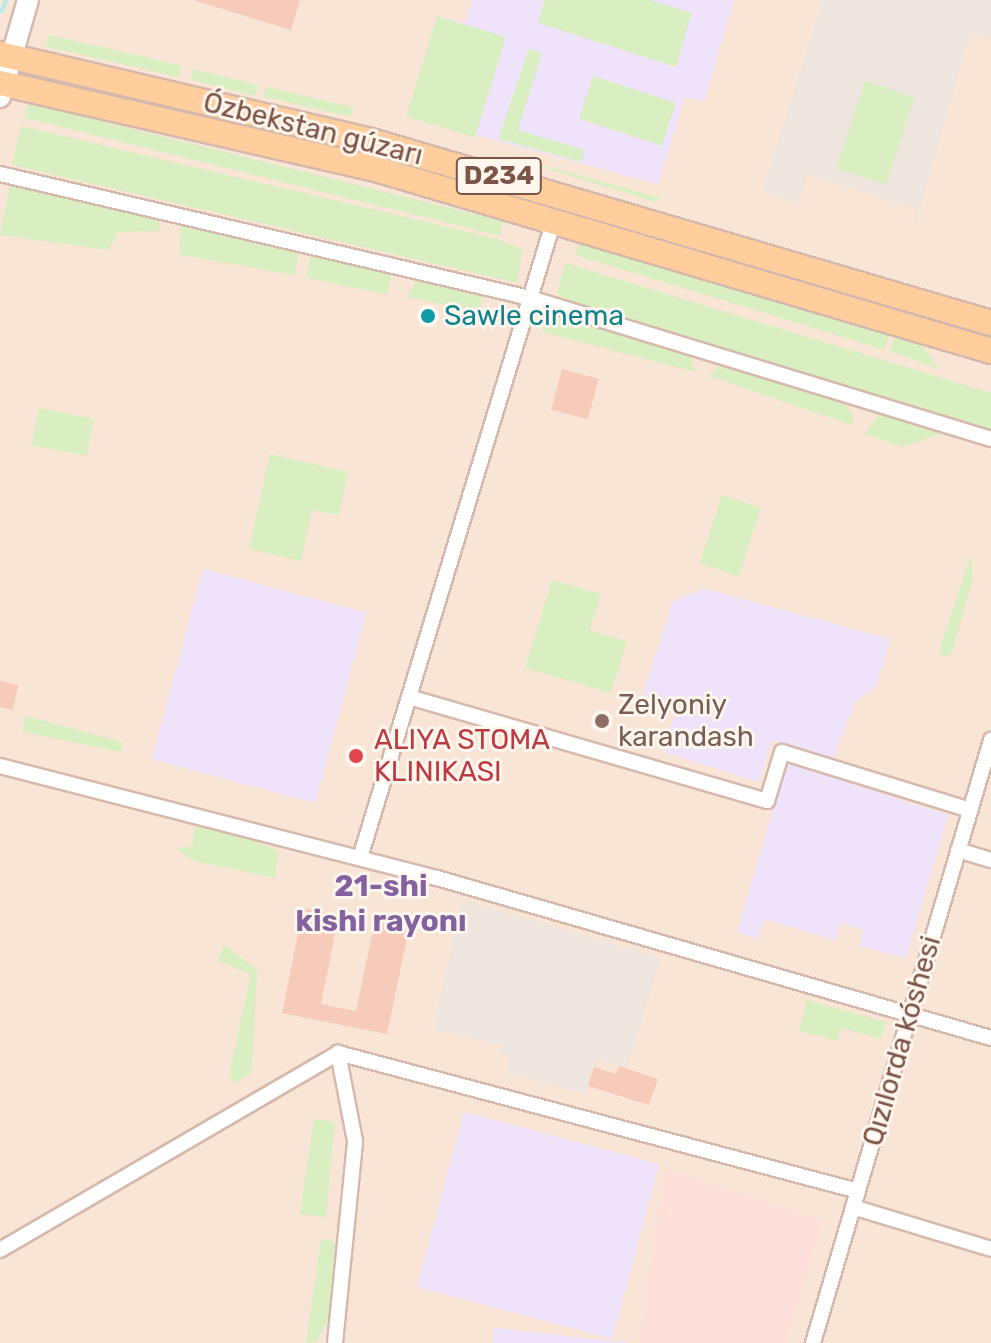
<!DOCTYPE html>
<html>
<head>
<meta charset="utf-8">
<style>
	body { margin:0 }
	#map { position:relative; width:991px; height:1343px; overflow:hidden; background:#fff2e5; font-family:Rubik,sans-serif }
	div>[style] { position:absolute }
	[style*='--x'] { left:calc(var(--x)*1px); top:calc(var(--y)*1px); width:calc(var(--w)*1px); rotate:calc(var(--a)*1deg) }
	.residential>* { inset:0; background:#f9e5d5; transform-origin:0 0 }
	.commercial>* { inset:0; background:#ffdfd9 }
	.industrial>* { inset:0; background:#eee5df }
	.education>* { inset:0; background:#efe2fb; transform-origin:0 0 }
	.green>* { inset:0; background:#d9eec1; transform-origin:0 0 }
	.stream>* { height:4px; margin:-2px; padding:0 2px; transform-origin:2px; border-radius:2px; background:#b7eaeb }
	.building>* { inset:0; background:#f7cbba; transform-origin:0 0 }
	.roads { filter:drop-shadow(2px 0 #d5b9ac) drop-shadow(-2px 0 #d5b9ac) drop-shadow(0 2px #d5b9ac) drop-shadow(0 -2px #d5b9ac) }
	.street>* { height:14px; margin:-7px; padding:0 7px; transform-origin:7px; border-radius:7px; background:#fff }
	.secondary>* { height:20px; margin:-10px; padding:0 10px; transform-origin:10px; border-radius:10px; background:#fff }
	.primary>* { height:24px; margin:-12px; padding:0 12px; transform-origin:12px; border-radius:12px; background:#ffce9c }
	.dots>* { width:22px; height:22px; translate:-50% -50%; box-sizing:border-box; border:4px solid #fff6ee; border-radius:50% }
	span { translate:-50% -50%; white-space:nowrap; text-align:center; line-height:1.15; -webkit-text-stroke:6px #fff6ee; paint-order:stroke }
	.shield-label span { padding:2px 6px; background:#fff6ee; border:2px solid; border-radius:6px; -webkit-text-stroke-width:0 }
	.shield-label { font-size:26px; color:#7b5347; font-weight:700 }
	.street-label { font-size:28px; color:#7b5347 }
	.culture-label { font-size:28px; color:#0d838f }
	.left { translate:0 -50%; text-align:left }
	.education-label { font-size:28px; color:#785e54 }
	.health-label { font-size:28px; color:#be3a42 }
	.neighbourhood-label { font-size:30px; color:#83629f; font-weight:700 }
</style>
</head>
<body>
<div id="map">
	<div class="residential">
		<div style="left:0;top:0;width:991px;height:1343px"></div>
	</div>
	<div class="commercial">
		<div style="clip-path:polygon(665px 1169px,823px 1221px,785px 1343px,639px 1343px)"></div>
	</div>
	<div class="industrial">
		<div style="clip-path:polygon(823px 0,991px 0,991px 39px,970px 34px,914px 230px,916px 209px,808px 175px,798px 203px,762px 192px)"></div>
		<div style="clip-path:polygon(462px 900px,661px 958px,627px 1068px,596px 1060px,586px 1094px,506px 1073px,510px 1057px,500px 1053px,501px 1045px,433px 1030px)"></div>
	</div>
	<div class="education">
		<div style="clip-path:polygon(472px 0,734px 0,704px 101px,685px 97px,658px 184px,407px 117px,437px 16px,465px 23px)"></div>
		<div style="left:203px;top:569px;width:169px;height:197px;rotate:15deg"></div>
		<div style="clip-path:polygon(705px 589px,890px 639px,877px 685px,855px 702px,833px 759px,772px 740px,759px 782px,663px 752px,676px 711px,641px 699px,673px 601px)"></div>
		<div style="clip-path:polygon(787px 763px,948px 815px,906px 958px,859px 946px,864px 930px,841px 923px,835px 940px,764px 919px,758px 939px,737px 932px)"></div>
		<div style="left:464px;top:1112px;width:202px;height:181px;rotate:15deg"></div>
		<div style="clip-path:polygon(494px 1328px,630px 1343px,492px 1343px)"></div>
	</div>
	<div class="green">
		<div style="clip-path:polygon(545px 0,649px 0,692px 13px,676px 67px,538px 23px)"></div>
		<div style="left:437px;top:16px;width:72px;height:105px;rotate:17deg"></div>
		<div style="left:49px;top:35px;width:136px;height:12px;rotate:13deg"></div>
		<div style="clip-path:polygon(529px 49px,542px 53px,518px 130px,585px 150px,581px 162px,498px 139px)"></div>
		<div style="left:193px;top:69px;width:67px;height:11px;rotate:14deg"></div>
		<div style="left:593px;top:76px;width:87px;height:45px;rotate:18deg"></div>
		<div style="left:865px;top:81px;width:52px;height:92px;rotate:18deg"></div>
		<div style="left:266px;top:87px;width:90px;height:10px;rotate:13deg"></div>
		<div style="left:28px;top:103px;width:490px;height:15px;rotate:14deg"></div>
		<div style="clip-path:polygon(21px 126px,494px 238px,523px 249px,517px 283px,12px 165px)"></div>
		<div style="clip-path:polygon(490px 151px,661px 198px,655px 202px)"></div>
		<div style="clip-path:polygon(10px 185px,161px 219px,159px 231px,118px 232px,109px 250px,0 235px)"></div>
		<div style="clip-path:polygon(181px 224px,299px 250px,295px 275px,179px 255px)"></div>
		<div style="left:581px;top:238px;width:323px;height:18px;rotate:17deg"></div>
		<div style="left:311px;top:253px;width:83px;height:25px;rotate:12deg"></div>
		<div style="clip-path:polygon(565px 263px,991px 393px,991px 433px,573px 304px,557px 293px)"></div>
		<div style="clip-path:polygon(420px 275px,482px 292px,481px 312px,407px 297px)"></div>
		<div style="clip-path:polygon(557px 315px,691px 356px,695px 372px,542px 332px,545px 320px)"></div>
		<div style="clip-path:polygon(895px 336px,921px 343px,939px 369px,890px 351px)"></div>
		<div style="clip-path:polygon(720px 365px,844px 402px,854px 416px,852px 425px,709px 376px)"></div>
		<div style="left:39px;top:408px;width:56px;height:38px;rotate:11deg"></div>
		<div style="clip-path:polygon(880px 413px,944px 433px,902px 447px,865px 434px)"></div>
		<div style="clip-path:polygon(270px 454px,348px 472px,339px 515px,312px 510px,301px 561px,249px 549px)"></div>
		<div style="left:722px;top:495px;width:41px;height:72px;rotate:18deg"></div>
		<div style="clip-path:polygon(971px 554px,973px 578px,952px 653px,944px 657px,939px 652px)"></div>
		<div style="clip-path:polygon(552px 580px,601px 594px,590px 630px,627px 642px,611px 693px,525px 668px)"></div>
		<div style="clip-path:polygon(25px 716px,123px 742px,120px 752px,23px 732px)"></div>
		<div style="clip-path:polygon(215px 826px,279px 851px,275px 878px,193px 861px,177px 849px,192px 846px,195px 828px)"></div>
		<div style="clip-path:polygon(224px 944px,257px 970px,252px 1071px,236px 1084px,229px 1075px,251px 974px,217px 961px)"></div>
		<div style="clip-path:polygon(807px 1000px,886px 1022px,881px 1039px,841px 1028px,837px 1041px,799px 1031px)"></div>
		<div style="clip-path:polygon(314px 1119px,335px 1122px,326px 1217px,300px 1214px)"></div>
		<div style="clip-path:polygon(328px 1239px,335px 1245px,332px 1311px,317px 1342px,306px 1343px,321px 1240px)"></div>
	</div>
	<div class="stream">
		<div style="--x:2;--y:11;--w:12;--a:-70"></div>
	</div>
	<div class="building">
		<div style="clip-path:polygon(193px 0,300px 0,291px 30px)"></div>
		<div style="left:562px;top:369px;width:38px;height:42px;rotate:15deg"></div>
		<div style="clip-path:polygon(0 681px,18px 685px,13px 710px,0 707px)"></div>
		<div style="clip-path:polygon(303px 908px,339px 915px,321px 1004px,356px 1011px,375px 921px,409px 928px,387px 1034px,282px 1013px)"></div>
		<div style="clip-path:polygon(619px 1066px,658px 1079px,649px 1105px,588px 1086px,594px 1067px,616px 1074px)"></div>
	</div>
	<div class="roads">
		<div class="street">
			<div style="--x:0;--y:174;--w:544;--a:13.17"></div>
			<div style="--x:530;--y:298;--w:482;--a:17"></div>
			<div style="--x:409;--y:697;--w:373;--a:16.2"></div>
			<div style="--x:767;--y:801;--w:51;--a:-73"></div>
			<div style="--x:782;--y:752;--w:197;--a:17.1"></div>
			<div style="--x:0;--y:766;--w:451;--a:14.4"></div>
			<div style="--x:437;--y:878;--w:577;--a:16.11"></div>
			<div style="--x:958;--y:850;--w:34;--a:17"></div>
			<div style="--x:360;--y:858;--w:667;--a:-73.09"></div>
			<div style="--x:853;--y:1207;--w:144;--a:16.9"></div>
			<div style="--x:0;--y:1250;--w:391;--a:-30.2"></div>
			<div style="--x:338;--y:1053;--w:538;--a:14.86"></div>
			<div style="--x:335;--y:1343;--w:203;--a:-84.3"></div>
			<div style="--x:355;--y:1141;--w:90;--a:-100.9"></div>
			<div style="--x:813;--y:1343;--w:629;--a:-73.55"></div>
		</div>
		<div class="secondary">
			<div style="--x:0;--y:97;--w:101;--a:-73.9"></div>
		</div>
		<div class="primary">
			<div style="--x:0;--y:54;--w:381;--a:13.2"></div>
			<div style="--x:371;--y:141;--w:646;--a:16.36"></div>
			<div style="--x:0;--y:83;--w:389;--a:12.9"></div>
			<div style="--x:379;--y:170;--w:638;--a:16.48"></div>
		</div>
	</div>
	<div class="dots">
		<div style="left:428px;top:316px;background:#0f9aa8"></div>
		<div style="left:602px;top:721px;background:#8d6e63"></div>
		<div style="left:356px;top:756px;background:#e0444e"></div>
	</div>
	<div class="shield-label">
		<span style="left:499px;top:176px">D234</span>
	</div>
	<div class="street-label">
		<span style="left:313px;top:129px;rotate:14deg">Ózbekstan gúzarı</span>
		<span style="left:902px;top:1041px;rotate:-74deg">Qızılorda kóshesi</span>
	</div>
	<div class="culture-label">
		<span class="left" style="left:444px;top:316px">Sawle cinema</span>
	</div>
	<div class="education-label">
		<span class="left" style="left:618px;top:721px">Zelyoniy<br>karandash</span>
	</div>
	<div class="health-label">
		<span class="left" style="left:374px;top:756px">ALIYA STOMA<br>KLINIKASI</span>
	</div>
	<div class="neighbourhood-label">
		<span style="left:381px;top:903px">21-shi<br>kishi rayonı</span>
	</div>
</div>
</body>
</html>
